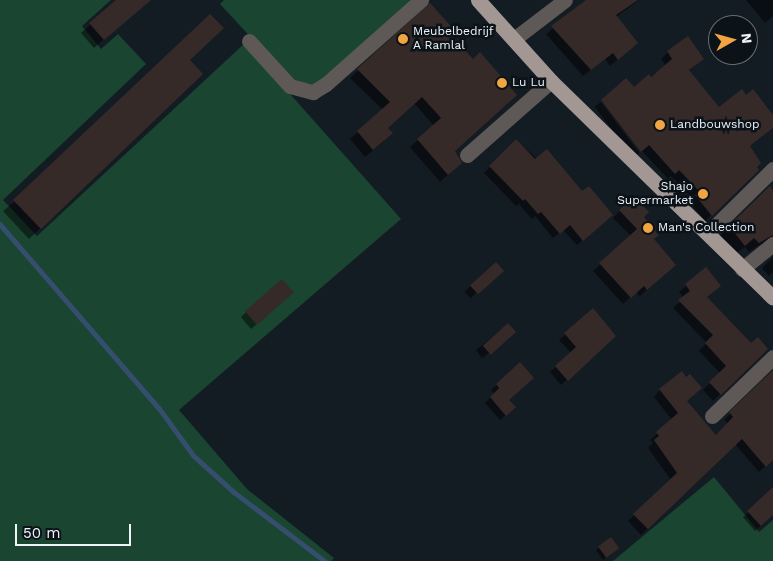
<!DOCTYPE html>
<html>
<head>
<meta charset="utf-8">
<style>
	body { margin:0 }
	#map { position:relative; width:773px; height:561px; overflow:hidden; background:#131c23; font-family:"Work Sans",sans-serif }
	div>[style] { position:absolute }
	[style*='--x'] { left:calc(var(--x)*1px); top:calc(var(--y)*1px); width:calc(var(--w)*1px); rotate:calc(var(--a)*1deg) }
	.green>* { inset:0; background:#194531 }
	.shadow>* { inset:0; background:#0007; transform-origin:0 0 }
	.stream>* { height:4.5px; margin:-2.25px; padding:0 2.25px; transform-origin:2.25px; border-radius:2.25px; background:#354e6e }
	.building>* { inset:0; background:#362a29; transform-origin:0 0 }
	.minor>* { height:15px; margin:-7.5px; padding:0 7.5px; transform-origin:7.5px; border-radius:7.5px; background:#5e5856 }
	.major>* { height:15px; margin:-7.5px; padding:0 7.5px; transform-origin:7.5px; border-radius:7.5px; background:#a29792 }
	.dots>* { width:14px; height:14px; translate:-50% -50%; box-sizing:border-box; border:2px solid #0b1319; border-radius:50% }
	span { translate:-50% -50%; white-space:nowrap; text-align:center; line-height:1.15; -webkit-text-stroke:5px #0b1319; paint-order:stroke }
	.poi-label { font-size:12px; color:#eef4f9 }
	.left { translate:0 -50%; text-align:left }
	.right { translate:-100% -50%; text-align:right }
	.north { position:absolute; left:708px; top:15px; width:50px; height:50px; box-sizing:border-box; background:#0b1319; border:1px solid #666d73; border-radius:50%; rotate:83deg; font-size:14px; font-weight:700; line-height:20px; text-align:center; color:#eef4f9 }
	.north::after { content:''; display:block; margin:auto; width:18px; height:22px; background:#f1a540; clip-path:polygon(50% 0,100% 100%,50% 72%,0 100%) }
	.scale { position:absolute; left:15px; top:524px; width:116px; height:22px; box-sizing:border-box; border:2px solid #eef4f9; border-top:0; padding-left:6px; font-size:15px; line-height:18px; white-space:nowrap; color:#eef4f9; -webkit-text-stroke:4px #0b1319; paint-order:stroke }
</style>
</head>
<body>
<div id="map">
	<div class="green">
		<div style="clip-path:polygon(0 0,111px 0,82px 26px,101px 49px,118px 34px,146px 64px,3px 200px,37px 236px,245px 43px,401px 219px,179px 410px,247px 489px,334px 558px,331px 561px,0 561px)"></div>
		<div style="clip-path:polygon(224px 0,416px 0,318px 86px,290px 80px,220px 4px)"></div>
		<div style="clip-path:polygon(714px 477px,759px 532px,773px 520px,773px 561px,613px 561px)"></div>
	</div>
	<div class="shadow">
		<div style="clip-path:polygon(117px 0,148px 0,94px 48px,81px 33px)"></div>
		<div style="clip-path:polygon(588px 0,639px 0,616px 17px,637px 43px,610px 66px,605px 59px,583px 76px,546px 34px)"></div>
		<div style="clip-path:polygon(746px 0,773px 0,773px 16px,765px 23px)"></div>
		<div style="clip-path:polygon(430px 5px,452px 37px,453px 170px,440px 182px,410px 147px,434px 126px,414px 103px,386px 128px,384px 141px,365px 157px,350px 139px,383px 110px,350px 78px)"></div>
		<div style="clip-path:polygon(668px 52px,702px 59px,689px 71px,718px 109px,746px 96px,773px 117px,773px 128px,749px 147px,757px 170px,705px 221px,689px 202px,693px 199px,671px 176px,668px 179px,642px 151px,633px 88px,666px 66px,661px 59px)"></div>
		<div style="clip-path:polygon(189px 60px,191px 85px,29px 239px,3px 211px)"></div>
		<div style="left:601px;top:102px;width:64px;height:8px;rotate:53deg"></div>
		<div style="clip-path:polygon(516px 140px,606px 220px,577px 245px,563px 230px,553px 238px,535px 216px,532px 219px,519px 204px,516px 206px,484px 173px)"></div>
		<div style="clip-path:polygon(769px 188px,773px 191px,773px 257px,768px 244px,761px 244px,749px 252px,745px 247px,735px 254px,720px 236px)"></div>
		<div style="clip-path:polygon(633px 198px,668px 271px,640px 296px,636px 292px,623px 304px,593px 271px,631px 236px,613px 218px)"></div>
		<div style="clip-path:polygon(773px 257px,773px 272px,769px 276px,762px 268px)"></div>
		<div style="left:496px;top:264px;width:9px;height:42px;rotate:49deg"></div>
		<div style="clip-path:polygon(706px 269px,713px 292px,706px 298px,751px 345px,767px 349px,713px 401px,703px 390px,720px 373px,699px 351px,707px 343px,673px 308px,684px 298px,679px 292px)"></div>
		<div style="clip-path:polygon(287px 298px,251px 329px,241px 317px,246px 312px)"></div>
		<div style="clip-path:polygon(593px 310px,614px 336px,561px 385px,550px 372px,571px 353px,559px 340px)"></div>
		<div style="clip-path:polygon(508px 324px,508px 338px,482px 358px,476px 350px)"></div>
		<div style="clip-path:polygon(520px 364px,508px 400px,508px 413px,500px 420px,485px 403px,494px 394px,491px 390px)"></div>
		<div style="clip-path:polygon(773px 371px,773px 459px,759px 472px,735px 444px,641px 535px,628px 521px,671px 480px,648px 448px,653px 443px,650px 440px,672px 420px,654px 397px,660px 390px,686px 401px,716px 436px,728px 424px,724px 420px)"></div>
		<div style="clip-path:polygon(773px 493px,773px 514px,755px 531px,743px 517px)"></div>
		<div style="clip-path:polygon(611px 539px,615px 550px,603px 560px,596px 550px)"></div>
	</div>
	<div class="stream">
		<div style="--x:0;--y:224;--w:243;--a:49.2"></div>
		<div style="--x:159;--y:408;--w:59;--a:53.9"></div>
		<div style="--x:194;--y:456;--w:54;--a:42"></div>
		<div style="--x:234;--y:492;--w:114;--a:37.2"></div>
	</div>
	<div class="building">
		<div style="clip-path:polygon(116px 0,151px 0,104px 40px,89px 23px)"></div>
		<div style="clip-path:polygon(586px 0,638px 0,616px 15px,638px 43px,618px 60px,613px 53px,591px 70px,551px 26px)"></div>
		<div style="clip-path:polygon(430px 3px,457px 33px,453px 37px,473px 59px,480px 52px,517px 95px,455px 151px,462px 163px,448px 175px,417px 139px,441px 118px,422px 97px,388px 128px,393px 133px,373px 150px,357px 131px,390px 102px,357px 69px)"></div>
		<div style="clip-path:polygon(210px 14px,224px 28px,190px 60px,203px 74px,41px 229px,13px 200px)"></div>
		<div style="clip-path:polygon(688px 36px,704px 59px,689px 70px,719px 107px,742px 89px,746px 95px,753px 89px,773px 115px,773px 128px,750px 146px,761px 163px,757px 167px,759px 170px,712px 216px,695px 195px,699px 191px,679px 170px,675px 174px,649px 145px,641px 152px,601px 100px,626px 78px,634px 87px,649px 74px,651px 77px,672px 59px,667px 51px)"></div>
		<div style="clip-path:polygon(516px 139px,535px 159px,547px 149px,582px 191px,589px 186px,613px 215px,583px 241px,570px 225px,560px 234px,541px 212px,538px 214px,525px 199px,523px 201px,489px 166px)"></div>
		<div style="clip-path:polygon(770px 186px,773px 191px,773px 235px,759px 243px,754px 238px,745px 246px,729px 226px)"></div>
		<div style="clip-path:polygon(633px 196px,649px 212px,644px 217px,659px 235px,654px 239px,676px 265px,647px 290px,644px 286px,631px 298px,599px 263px,637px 229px,619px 210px)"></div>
		<div style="left:496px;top:262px;width:12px;height:35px;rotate:48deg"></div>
		<div style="clip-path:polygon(706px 267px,721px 286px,707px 297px,751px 343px,758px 337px,768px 349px,721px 395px,709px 382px,726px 366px,705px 343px,713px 335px,678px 300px,690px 291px,685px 284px)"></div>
		<div style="left:282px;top:279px;width:18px;height:49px;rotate:49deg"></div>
		<div style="clip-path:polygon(593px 308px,616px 336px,568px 381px,555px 366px,576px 347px,564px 333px)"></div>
		<div style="left:508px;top:323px;width:12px;height:34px;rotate:48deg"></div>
		<div style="clip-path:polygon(520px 362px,534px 378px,509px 400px,516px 407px,506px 416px,490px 397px,499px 388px,496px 384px)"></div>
		<div style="clip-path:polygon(773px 370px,773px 460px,766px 467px,742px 439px,648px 529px,633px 514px,677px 473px,654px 440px,659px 436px,656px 432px,678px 413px,659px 389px,682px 371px,686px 377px,690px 374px,702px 388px,687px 401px,716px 435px,733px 417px,729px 412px)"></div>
		<div style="clip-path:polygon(773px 487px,773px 515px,761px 526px,747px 511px)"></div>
		<div style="left:611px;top:537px;width:14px;height:16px;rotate:54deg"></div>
	</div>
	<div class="minor">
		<div style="--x:514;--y:39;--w:64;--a:-37.4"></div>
		<div style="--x:249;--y:41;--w:61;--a:47.7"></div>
		<div style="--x:290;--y:86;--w:24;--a:15"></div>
		<div style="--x:313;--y:92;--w:15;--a:-32"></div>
		<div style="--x:326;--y:84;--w:127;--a:-41.5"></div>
		<div style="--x:467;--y:155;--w:112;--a:-41.4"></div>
		<div style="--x:708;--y:233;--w:91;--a:-44.6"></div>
		<div style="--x:742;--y:269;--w:40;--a:-39"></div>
		<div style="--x:712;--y:416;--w:85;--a:-44"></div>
	</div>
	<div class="major">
		<div style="--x:478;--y:0;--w:109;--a:48"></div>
		<div style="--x:551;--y:81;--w:310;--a:44.3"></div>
	</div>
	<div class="dots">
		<div style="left:403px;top:39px;background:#f1a540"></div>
		<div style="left:502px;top:83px;background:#f1a540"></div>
		<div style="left:660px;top:125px;background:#f1a540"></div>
		<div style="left:703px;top:194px;background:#f1a540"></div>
		<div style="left:648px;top:228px;background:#f1a540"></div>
	</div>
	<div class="poi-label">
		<span class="left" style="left:413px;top:39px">Meubelbedrijf<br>A Ramlal</span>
		<span class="left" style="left:512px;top:83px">Lu Lu</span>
		<span class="left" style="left:670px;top:125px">Landbouwshop</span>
		<span class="right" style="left:693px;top:194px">Shajo<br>Supermarket</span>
		<span class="left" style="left:658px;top:228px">Man's Collection</span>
	</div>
	<div class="north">N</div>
	<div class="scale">50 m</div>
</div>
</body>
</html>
